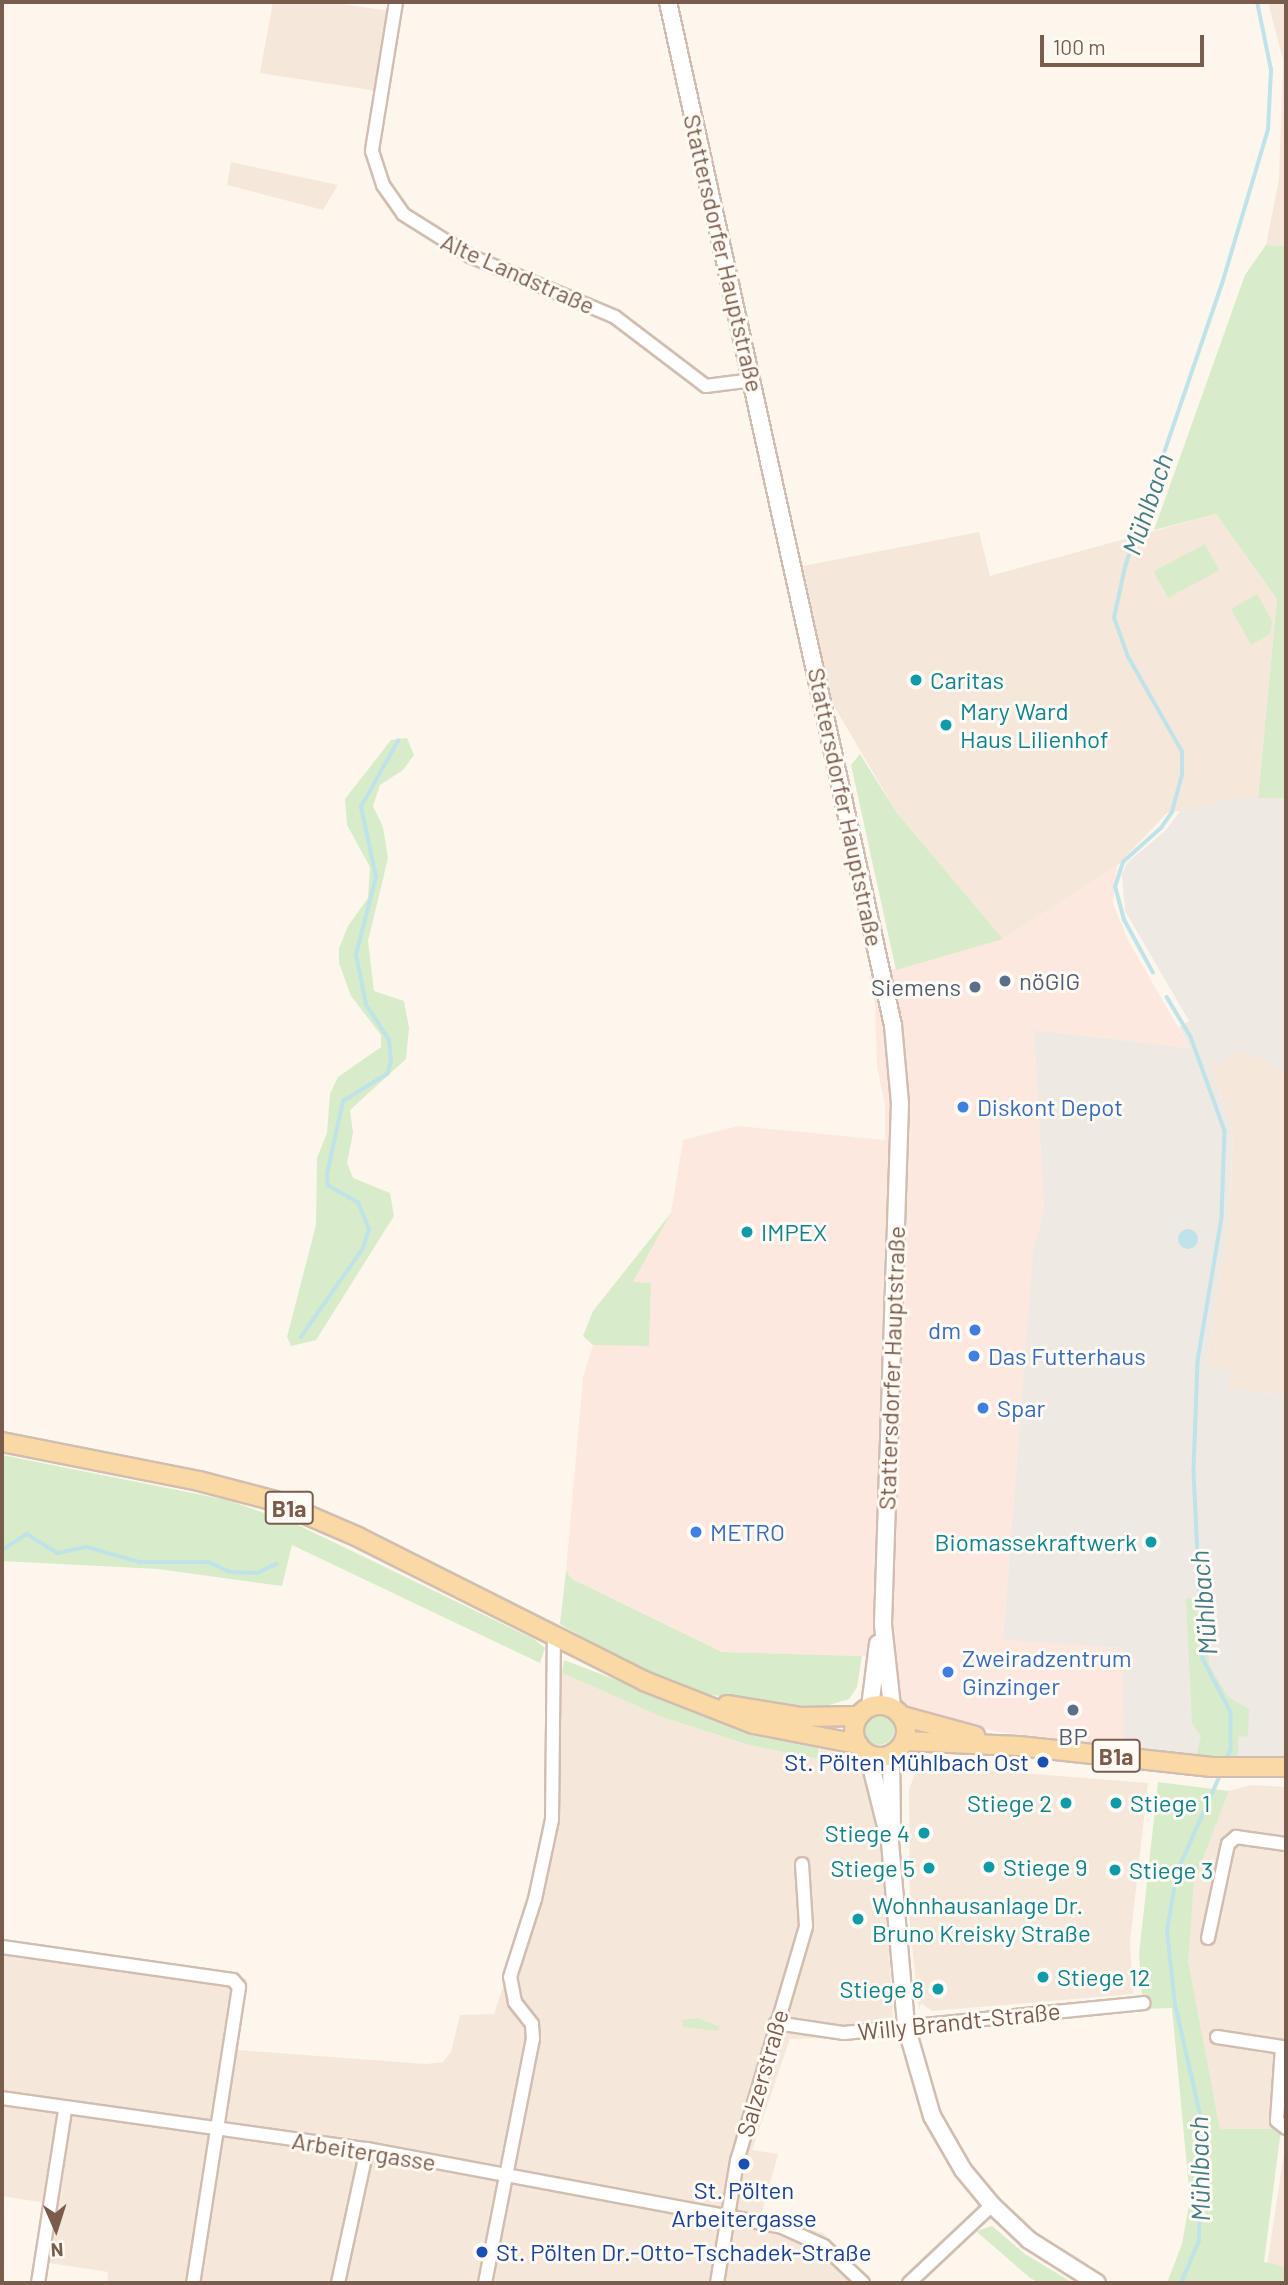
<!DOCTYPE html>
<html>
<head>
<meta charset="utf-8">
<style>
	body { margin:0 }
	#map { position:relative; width:1288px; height:2285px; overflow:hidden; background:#fdf6ec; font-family:Barlow,sans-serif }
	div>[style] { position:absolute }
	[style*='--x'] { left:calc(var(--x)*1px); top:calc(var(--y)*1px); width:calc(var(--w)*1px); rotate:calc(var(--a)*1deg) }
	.residential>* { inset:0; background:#f5e8da }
	.commercial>* { inset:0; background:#fde8e0 }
	.industrial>* { inset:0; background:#efe9e4 }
	.green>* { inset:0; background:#d8ecc9; transform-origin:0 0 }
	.round { border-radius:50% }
	.water>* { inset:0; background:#bfe3e8 }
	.stream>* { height:3.5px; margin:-1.75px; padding:0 1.75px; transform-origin:1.75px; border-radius:1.75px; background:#bfe3e8 }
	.roads { filter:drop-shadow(2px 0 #d1beb0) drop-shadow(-2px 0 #d1beb0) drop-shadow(0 2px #d1beb0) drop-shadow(0 -2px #d1beb0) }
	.minor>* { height:12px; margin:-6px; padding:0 6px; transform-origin:6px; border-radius:6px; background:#fff }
	.secondary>* { height:16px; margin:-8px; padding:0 8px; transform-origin:8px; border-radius:8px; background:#fff }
	.primary>* { height:18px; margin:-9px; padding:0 9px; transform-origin:9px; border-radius:9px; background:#fbd9a5 }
	.primary>.ring { margin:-9px; padding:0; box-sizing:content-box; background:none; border:18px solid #fbd9a5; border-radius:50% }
	.dots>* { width:19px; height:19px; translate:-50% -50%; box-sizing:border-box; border:4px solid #fffaf3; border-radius:50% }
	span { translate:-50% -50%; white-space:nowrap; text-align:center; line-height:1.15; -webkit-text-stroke:6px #fffaf3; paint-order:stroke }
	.shield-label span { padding:2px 5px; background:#fffaf3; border:2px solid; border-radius:5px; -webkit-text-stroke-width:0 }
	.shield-label { font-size:23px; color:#7a5c4d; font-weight:700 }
	.street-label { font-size:24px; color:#7a5c4d }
	.culture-label { font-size:24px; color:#0d838f }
	.left { translate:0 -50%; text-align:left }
	.right { translate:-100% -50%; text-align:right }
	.service-label { font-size:24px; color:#4e5e75 }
	.shop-label { font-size:24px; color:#366cbe }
	.transit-label { font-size:24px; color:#164399 }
	.water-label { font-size:26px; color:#437c86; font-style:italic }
	.frame { position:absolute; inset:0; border:4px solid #7a5c4d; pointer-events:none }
	.north { position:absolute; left:21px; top:2194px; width:70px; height:70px; -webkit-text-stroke:5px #fffaf3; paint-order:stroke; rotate:177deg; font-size:19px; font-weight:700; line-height:28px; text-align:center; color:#7a5c4d }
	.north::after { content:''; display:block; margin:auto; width:24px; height:32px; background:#7a5c4d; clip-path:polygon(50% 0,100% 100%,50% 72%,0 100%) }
	.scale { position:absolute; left:1040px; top:35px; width:164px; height:32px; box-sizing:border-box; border:4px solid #7a5c4d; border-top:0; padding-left:9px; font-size:21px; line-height:24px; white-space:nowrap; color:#7a5c4d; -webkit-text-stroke:5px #fffaf3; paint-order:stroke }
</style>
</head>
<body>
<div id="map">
	<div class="residential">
		<div style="clip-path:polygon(273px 2px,329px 2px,390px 11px,376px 91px,260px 73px)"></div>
		<div style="clip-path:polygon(1268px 2px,1286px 2px,1286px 246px,1266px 245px,1279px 179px,1283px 60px)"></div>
		<div style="clip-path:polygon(231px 162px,338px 185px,323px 210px,227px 185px)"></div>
		<div style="clip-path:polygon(1216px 514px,1277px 599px,1258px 798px,1167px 813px,1117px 866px,1003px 939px,897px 813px,831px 701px,803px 566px,979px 532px,990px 576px)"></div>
		<div style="clip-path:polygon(1231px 1049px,1264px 1060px,1286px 1075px,1286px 1395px,1228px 1388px,1206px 1365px,1229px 1219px,1233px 1131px,1209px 1061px,1227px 1063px)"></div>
		<div style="clip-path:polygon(562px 1673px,662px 1717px,749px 1745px,818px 1759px,822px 1741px,851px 1755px,865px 1774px,873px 1793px,886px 1895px,894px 2036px,790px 2039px,752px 2150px,778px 2154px,761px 2216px,823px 2233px,872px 2283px,107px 2283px,108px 2272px,36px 2261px,45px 2203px,2px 2196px,2px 1947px,247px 1979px,238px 2050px,426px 2064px,443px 2062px,451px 2052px,460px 2015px,494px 2014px,558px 1818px)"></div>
		<div style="clip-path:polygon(932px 1766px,1148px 1783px,1130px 1942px,1133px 1994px,932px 2011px,921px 2003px,919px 2010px,910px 1927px,909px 1789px,915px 1774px)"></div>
		<div style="clip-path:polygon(1251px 1785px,1286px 1787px,1286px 2129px,1220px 2129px,1187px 1961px,1194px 1882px,1229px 1791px)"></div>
		<div style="clip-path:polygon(1286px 2140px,1286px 2283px,1187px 2283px,1267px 2265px)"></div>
	</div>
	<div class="commercial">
		<div style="clip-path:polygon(1117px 866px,1113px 904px,1129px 942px,1190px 1048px,1034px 1030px,1044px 1210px,1033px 1251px,1003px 1639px,1122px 1648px,1128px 1747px,998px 1732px,908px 1710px,895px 1690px,892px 1657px,722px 1652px,572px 1579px,566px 1571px,583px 1377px,593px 1345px,649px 1345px,651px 1283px,632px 1283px,671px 1213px,683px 1140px,738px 1126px,885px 1140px,885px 1105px,877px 1067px,875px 1004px,869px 976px,1003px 939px)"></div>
	</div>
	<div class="industrial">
		<div style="clip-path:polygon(1238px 798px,1286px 798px,1286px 1075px,1264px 1060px,1231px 1049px,1227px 1064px,1209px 1061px,1233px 1131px,1229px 1219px,1206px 1365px,1231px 1369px,1228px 1388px,1286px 1395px,1286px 1759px,1232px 1759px,1124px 1747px,1122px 1648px,1003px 1640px,1033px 1250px,1044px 1210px,1034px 1030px,1190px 1048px,1179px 1027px,1189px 1021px,1125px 911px,1122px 874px,1127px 863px,1166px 830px,1181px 810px)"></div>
	</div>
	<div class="green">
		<div style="clip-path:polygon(1266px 245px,1286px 246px,1286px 798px,1258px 798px,1277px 599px,1216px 514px,1154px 530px,1245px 275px)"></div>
		<div style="left:1205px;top:544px;width:30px;height:58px;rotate:62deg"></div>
		<div style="clip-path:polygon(1257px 594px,1272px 621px,1270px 634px,1251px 645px,1231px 609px)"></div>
		<div style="clip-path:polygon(407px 738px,414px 755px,403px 770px,380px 785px,373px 806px,383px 827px,388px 858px,368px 941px,374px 991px,404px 1001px,409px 1028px,406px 1059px,350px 1110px,353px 1133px,347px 1163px,353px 1178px,390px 1193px,394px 1216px,316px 1340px,291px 1346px,287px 1337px,316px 1225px,317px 1158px,327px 1133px,330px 1094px,338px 1077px,381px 1047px,381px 1035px,351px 996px,339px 963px,339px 948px,348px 926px,368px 898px,370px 867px,347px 825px,345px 799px,391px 740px)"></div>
		<div style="clip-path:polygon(860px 754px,897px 813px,1003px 939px,896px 970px,851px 765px)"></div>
		<div style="clip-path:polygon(671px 1213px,633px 1282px,651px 1283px,649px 1346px,593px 1345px,583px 1336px,593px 1311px)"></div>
		<div style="clip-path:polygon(2px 1455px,227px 1500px,296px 1524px,534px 1639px,545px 1648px,540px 1663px,292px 1545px,282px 1586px,158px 1569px,2px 1561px)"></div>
		<div style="clip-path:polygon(566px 1571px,572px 1579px,722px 1652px,862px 1656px,857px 1687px,849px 1699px,809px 1711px,707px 1694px,641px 1671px,560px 1624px)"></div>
		<div style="clip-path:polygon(1206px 1597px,1209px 1665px,1228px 1697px,1249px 1709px,1248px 1736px,1238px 1737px,1238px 1754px,1231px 1761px,1195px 1760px,1201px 1736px,1192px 1723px,1186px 1599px)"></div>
		<div style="clip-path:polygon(564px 1660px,768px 1738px,819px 1747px,818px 1759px,749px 1745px,662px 1717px,562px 1673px)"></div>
		<div class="round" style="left:864px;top:1715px;width:30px;height:30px"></div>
		<div style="clip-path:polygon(1158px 1782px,1229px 1791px,1194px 1882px,1188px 1961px,1220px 2129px,1281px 2129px,1264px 2262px,1286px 2267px,1286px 2283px,1167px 2283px,1182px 2244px,1190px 2199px,1172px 2008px,1143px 2009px,1139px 1954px)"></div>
		<div style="clip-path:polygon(697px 2018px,720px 2027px,717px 2031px,683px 2027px,682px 2020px)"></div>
		<div style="clip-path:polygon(992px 2226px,1025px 2254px,1073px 2283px,1040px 2283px,1030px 2278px,976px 2231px)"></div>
	</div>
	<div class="water">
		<div class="round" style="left:1178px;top:1229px;width:20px;height:20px"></div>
	</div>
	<div class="stream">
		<div style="--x:1153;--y:973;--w:60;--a:-118.7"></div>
		<div style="--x:1124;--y:920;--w:34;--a:-105"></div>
		<div style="--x:1115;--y:887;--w:26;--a:-72"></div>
		<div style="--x:1123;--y:862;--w:51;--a:-41.8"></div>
		<div style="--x:1161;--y:828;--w:19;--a:-55"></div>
		<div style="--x:1172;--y:812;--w:39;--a:-75"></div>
		<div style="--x:1182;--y:774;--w:22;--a:-90"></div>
		<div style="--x:1182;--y:752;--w:109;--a:-119.6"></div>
		<div style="--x:1128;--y:657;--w:41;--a:-109.7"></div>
		<div style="--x:1114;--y:618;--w:52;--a:-77.8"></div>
		<div style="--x:1125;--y:567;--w:299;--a:-71.1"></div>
		<div style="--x:1222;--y:284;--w:161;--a:-73.4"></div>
		<div style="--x:1268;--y:130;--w:60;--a:-87.1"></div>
		<div style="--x:1271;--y:70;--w:69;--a:-101.6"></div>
		<div style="--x:1167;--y:997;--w:47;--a:59"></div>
		<div style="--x:1191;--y:1037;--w:100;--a:70.1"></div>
		<div style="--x:1225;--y:1131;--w:87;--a:92"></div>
		<div style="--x:1222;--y:1218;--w:145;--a:99.5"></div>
		<div style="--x:1198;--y:1361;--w:110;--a:92.1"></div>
		<div style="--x:1194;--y:1471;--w:188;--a:87.3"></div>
		<div style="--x:1203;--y:1659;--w:60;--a:62.2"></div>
		<div style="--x:1231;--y:1712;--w:38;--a:90"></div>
		<div style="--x:1231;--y:1750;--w:13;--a:113"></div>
		<div style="--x:301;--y:1337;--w:108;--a:-55.1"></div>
		<div style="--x:363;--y:1248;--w:20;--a:-72"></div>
		<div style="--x:369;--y:1229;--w:28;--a:-113"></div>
		<div style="--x:358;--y:1203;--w:34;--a:-150"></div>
		<div style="--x:328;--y:1186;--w:12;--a:-95"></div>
		<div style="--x:327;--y:1174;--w:75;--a:-77.6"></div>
		<div style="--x:343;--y:1101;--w:52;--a:-31.5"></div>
		<div style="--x:387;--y:1074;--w:13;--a:-72"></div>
		<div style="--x:391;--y:1062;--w:22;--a:-95"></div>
		<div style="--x:389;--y:1040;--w:42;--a:-123.3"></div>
		<div style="--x:366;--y:1005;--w:51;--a:-101.3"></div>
		<div style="--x:356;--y:955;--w:81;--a:-75.6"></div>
		<div style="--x:376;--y:877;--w:72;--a:-102.1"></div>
		<div style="--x:361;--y:807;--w:76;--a:-60.7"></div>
		<div style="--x:2;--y:1550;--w:30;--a:-33"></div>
		<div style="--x:27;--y:1534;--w:36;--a:32"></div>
		<div style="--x:58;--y:1553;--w:30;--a:-12"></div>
		<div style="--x:87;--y:1547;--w:55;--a:15.8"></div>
		<div style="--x:140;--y:1562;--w:69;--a:0"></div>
		<div style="--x:209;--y:1562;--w:23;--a:25"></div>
		<div style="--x:230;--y:1572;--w:27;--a:2"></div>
		<div style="--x:257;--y:1573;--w:21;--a:-25"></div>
		<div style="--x:1181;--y:2283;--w:46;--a:-66.8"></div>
		<div style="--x:1199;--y:2241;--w:122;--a:-89.1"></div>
		<div style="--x:1201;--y:2119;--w:117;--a:-102.8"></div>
		<div style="--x:1175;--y:2005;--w:74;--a:-96.2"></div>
		<div style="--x:1167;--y:1931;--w:60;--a:-80.4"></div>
		<div style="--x:1177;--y:1872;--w:108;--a:-66"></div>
	</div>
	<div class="roads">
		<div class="minor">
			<div style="--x:396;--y:2;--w:151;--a:99.2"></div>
			<div style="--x:372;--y:151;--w:36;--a:72"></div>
			<div style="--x:383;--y:185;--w:35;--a:55"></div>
			<div style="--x:403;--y:214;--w:79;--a:32.1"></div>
			<div style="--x:470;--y:256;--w:157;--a:22.8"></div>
			<div style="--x:615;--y:317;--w:114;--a:37.2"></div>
			<div style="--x:706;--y:386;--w:47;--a:-7.3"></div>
			<div style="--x:1208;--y:1938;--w:96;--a:-78"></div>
			<div style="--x:1228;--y:1844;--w:11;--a:-41"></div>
			<div style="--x:1236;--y:1837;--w:50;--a:8"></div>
			<div style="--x:2;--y:1947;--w:233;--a:8.1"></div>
			<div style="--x:233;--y:1980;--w:9;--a:49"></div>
			<div style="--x:239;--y:1987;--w:300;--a:98.8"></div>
			<div style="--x:776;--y:2023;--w:69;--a:8.4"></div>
			<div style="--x:844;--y:2033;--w:301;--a:-5.7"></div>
			<div style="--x:1217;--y:2037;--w:66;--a:8.7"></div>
			<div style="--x:1282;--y:2047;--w:74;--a:93.9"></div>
			<div style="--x:1277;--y:2121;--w:11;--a:38"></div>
			<div style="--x:2;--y:2098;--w:369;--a:8"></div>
			<div style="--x:367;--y:2149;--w:422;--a:10.6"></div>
			<div style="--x:782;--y:2227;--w:46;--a:24.3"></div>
			<div style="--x:824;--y:2246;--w:54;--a:43.5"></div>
			<div style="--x:38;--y:2283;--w:175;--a:-81.1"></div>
			<div style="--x:338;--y:2283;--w:137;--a:-77.8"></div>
			<div style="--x:485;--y:2283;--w:249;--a:-78.9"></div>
			<div style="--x:533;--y:2039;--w:15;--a:-94"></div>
			<div style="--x:532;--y:2024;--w:28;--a:-128"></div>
			<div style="--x:515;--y:2002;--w:25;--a:-101"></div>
			<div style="--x:510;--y:1977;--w:82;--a:-72.2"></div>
			<div style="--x:535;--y:1899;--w:81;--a:-77.9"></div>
			<div style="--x:552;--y:1820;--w:183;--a:-89.4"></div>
			<div style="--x:717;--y:2283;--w:124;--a:-80.7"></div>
			<div style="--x:737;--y:2161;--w:245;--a:-73.6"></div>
			<div style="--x:806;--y:1926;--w:62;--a:-93.7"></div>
			<div style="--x:909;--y:2283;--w:114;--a:-43.2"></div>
		</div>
		<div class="secondary">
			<div style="--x:668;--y:2;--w:1047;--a:77.6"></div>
			<div style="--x:893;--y:1025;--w:78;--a:84.9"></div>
			<div style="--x:900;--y:1103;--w:522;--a:91.87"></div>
			<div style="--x:883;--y:1625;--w:82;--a:83.7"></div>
			<div style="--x:870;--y:1707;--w:64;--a:-82.8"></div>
			<div style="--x:868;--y:1754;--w:91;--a:76"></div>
			<div style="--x:890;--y:1842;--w:185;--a:85"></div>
			<div style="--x:906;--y:2026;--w:94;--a:73.9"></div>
			<div style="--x:932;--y:2116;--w:62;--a:60.1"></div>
			<div style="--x:963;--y:2170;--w:45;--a:50.4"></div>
			<div style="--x:992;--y:2205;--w:51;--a:43.4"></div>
			<div style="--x:1029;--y:2240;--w:80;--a:32.3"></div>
			<div style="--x:891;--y:1754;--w:75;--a:89.2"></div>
		</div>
		<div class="primary">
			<div style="--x:2;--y:1442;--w:201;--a:11.2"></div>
			<div style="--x:199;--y:1481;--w:79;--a:14.7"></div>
			<div style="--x:275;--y:1501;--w:90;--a:23.4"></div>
			<div style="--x:358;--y:1537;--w:320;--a:26.7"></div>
			<div style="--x:644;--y:1681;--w:118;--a:21.4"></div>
			<div style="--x:754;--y:1724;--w:106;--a:10.9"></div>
			<div style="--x:727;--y:1705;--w:74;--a:9.3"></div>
			<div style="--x:800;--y:1717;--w:59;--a:-1"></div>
			<div class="ring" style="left:854px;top:1705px;width:34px;height:34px"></div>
			<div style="--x:902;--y:1716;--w:76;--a:15.3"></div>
			<div style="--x:904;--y:1741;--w:115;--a:2.5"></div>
			<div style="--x:1019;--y:1746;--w:194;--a:6.2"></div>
			<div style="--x:1212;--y:1767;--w:74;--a:0"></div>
		</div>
	</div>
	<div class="dots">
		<div style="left:916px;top:680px;background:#0f9aa8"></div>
		<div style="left:946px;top:725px;background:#0f9aa8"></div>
		<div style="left:1005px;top:981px;background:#5c6f8a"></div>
		<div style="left:975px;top:987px;background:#5c6f8a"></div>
		<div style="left:963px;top:1107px;background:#3f7fe0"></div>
		<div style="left:747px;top:1232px;background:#0f9aa8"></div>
		<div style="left:975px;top:1330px;background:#3f7fe0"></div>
		<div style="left:974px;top:1356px;background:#3f7fe0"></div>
		<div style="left:983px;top:1408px;background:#3f7fe0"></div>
		<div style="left:696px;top:1532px;background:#3f7fe0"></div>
		<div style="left:1151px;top:1542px;background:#0f9aa8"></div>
		<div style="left:948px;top:1672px;background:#3f7fe0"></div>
		<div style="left:1073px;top:1710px;background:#5c6f8a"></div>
		<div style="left:1043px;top:1762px;background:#1a4fb4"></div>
		<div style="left:1066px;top:1803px;background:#0f9aa8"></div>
		<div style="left:1116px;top:1803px;background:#0f9aa8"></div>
		<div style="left:924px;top:1833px;background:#0f9aa8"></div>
		<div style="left:989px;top:1867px;background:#0f9aa8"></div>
		<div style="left:929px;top:1868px;background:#0f9aa8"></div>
		<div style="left:1115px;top:1870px;background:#0f9aa8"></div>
		<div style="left:858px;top:1919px;background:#0f9aa8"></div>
		<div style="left:1043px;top:1977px;background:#0f9aa8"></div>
		<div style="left:938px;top:1989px;background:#0f9aa8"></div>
		<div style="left:744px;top:2164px;background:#1a4fb4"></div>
		<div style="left:482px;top:2252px;background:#1a4fb4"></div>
	</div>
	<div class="shield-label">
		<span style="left:289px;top:1508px">B1a</span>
		<span style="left:1116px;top:1756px">B1a</span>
	</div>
	<div class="street-label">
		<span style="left:724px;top:253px;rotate:77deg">Stattersdorfer Hauptstraße</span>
		<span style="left:518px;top:273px;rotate:24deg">Alte Landstraße</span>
		<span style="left:846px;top:807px;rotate:78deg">Stattersdorfer Hauptstraße</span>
		<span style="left:891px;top:1368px;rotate:-88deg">Stattersdorfer Hauptstraße</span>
		<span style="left:959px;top:2021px;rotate:-6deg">Willy Brandt-Straße</span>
		<span style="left:762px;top:2073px;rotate:-74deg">Salzerstraße</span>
		<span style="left:364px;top:2151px;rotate:9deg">Arbeitergasse</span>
	</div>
	<div class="culture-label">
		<span class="left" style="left:930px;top:680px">Caritas</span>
		<span class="left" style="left:960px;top:725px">Mary Ward<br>Haus Lilienhof</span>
		<span class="left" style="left:761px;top:1232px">IMPEX</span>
		<span class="right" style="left:1137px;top:1542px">Biomassekraftwerk</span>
		<span class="right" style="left:1052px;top:1803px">Stiege 2</span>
		<span class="left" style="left:1130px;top:1803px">Stiege 1</span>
		<span class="right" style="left:910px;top:1833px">Stiege 4</span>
		<span class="left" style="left:1003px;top:1867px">Stiege 9</span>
		<span class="right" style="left:915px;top:1868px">Stiege 5</span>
		<span class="left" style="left:1129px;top:1870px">Stiege 3</span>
		<span class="left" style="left:872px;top:1919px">Wohnhausanlage Dr.<br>Bruno Kreisky Straße</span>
		<span class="left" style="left:1057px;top:1977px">Stiege 12</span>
		<span class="right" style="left:924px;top:1989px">Stiege 8</span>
	</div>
	<div class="service-label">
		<span class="left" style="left:1019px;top:981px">nöGIG</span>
		<span class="right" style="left:961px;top:987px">Siemens</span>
		<span style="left:1073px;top:1736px">BP</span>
	</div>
	<div class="shop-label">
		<span class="left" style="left:977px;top:1107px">Diskont Depot</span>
		<span class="right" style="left:961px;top:1330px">dm</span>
		<span class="left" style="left:988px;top:1356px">Das Futterhaus</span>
		<span class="left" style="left:997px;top:1408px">Spar</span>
		<span class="left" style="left:710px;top:1532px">METRO</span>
		<span class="left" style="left:962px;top:1672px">Zweiradzentrum<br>Ginzinger</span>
	</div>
	<div class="transit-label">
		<span class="right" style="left:1029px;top:1762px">St. Pölten Mühlbach Ost</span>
		<span style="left:744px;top:2204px">St. Pölten<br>Arbeitergasse</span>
		<span class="left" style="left:496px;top:2252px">St. Pölten Dr.-Otto-Tschadek-Straße</span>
	</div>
	<div class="water-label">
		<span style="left:1147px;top:504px;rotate:-71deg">Mühlbach</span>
		<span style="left:1203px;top:1603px;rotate:-95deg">Mühlbach</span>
		<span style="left:1199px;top:2169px;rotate:-91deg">Mühlbach</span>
	</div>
	<div class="frame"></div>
	<div class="north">N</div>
	<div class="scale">100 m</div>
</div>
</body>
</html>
